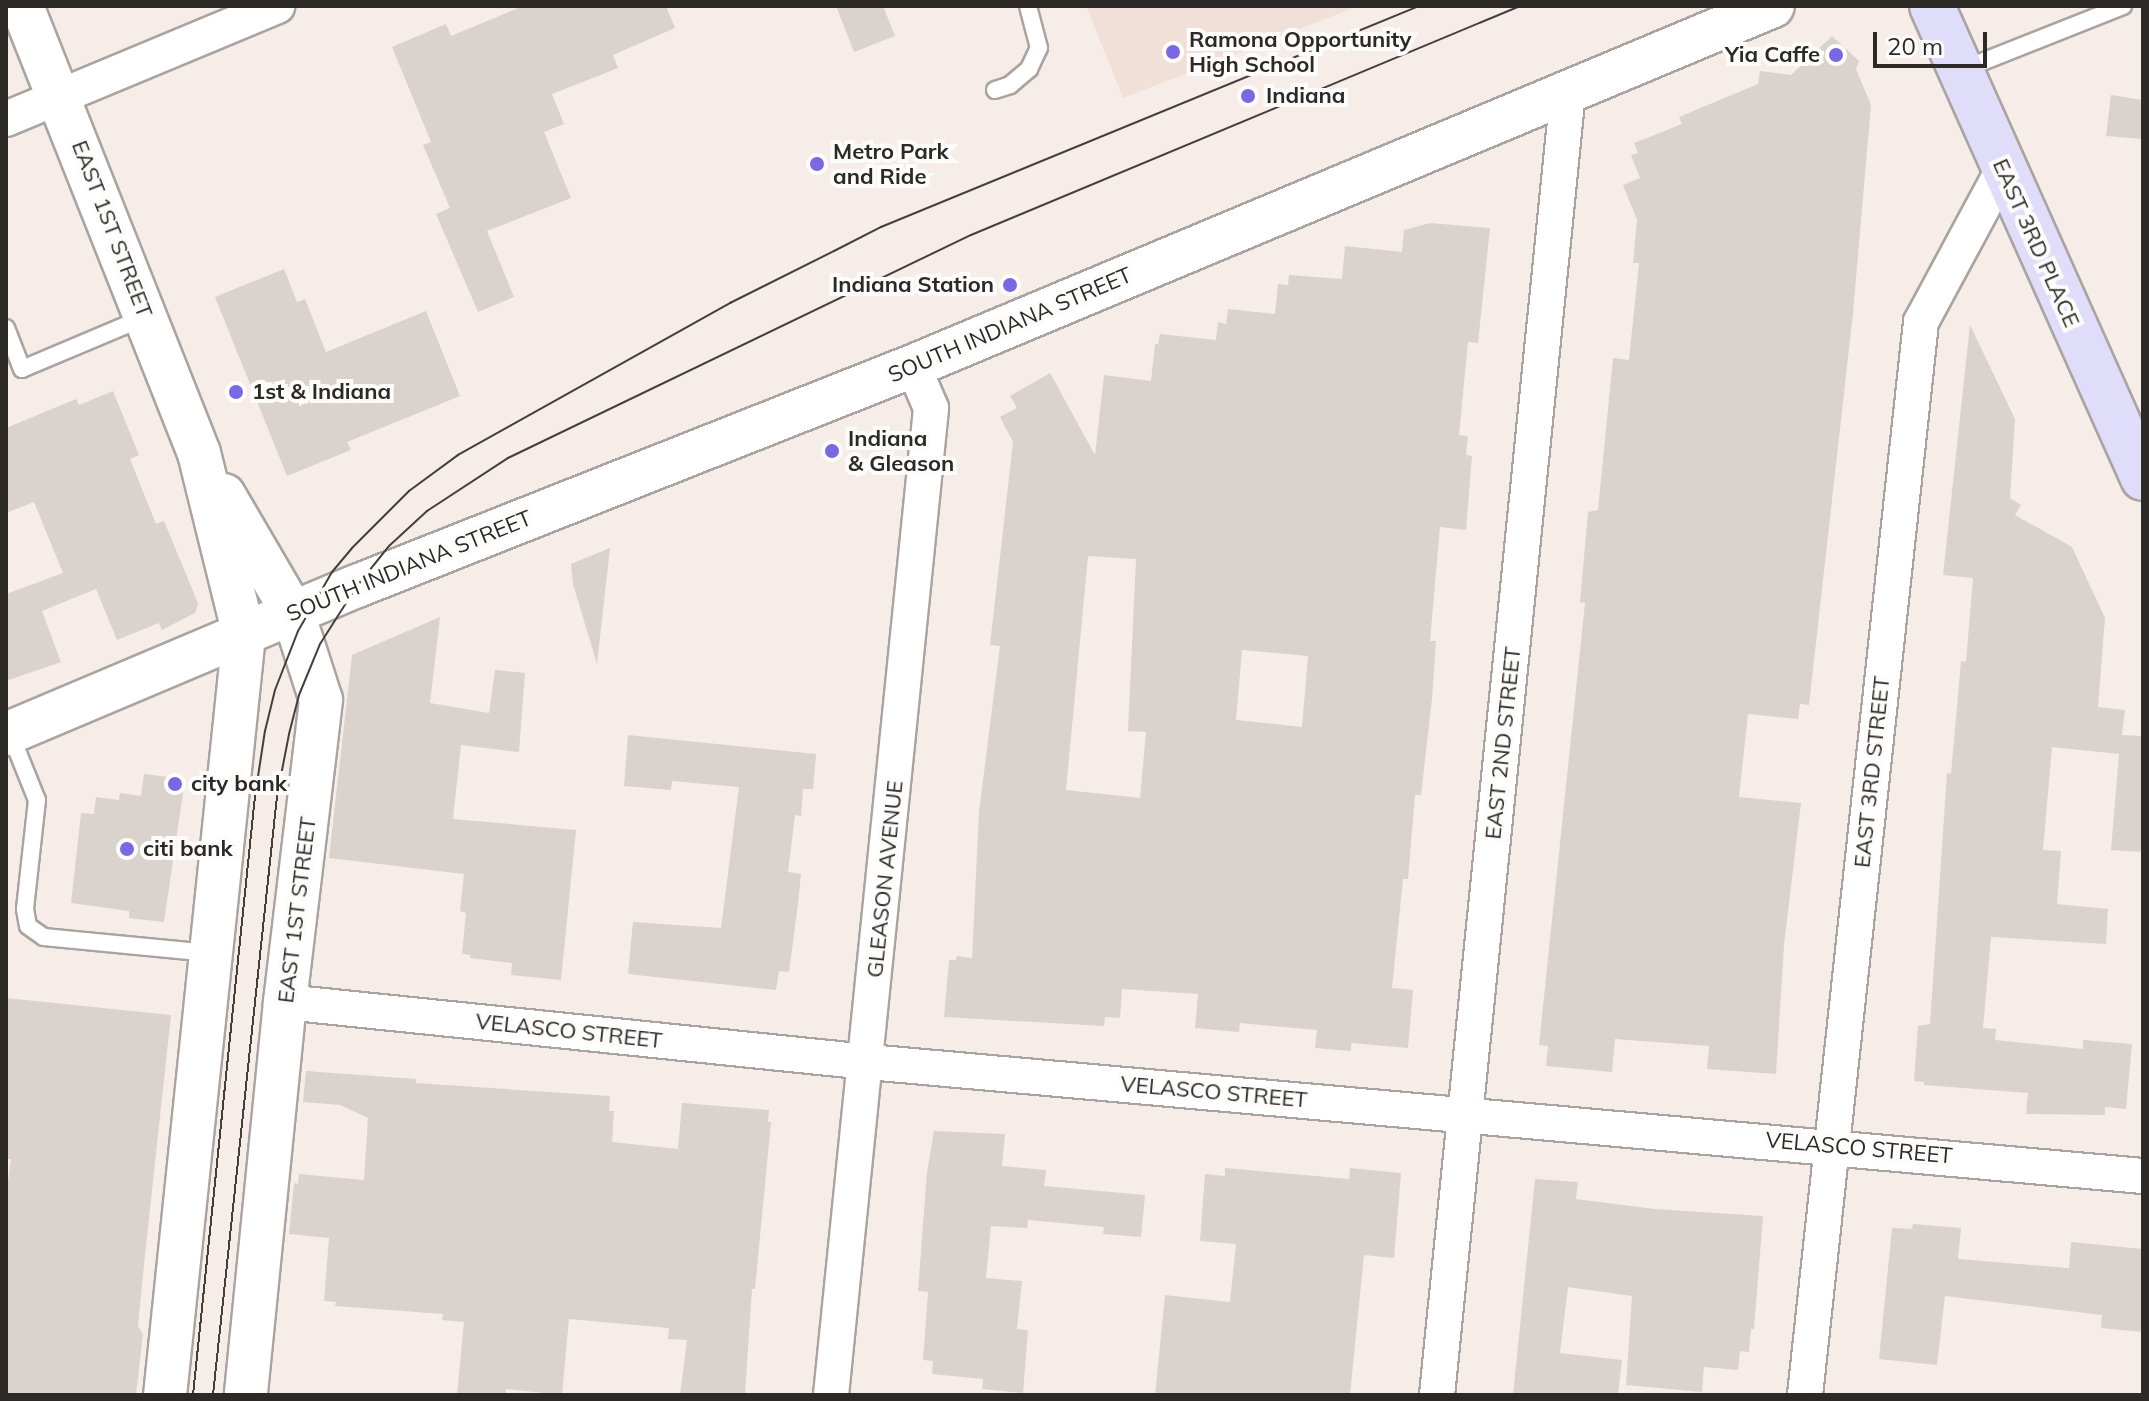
<!DOCTYPE html>
<html>
<head>
<meta charset="utf-8">
<style>
	body { margin:0 }
	#map { position:relative; width:2149px; height:1401px; overflow:hidden; background:#f6ede9; font-family:Mulish,sans-serif }
	div>[style] { position:absolute }
	[style*='--x'] { left:calc(var(--x)*1px); top:calc(var(--y)*1px); width:calc(var(--w)*1px); rotate:calc(var(--a)*1deg) }
	.built>* { inset:0; background:#f1e0d8 }
	.building>* { inset:0; background:#dad2cd }
	.roads { filter:drop-shadow(2px 0 #aba39f) drop-shadow(-2px 0 #aba39f) drop-shadow(0 2px #aba39f) drop-shadow(0 -2px #aba39f) }
	.service>* { height:16px; margin:-8px; padding:0 8px; transform-origin:8px; border-radius:8px; background:#fff }
	.minor>* { height:34px; margin:-17px; padding:0 17px; transform-origin:17px; border-radius:17px; background:#fff }
	.tertiary>* { height:42px; margin:-21px; padding:0 21px; transform-origin:21px; border-radius:21px; background:#fff }
	.secondary>* { height:44px; margin:-22px; padding:0 22px; transform-origin:22px; border-radius:22px; background:#e0ddfb }
	.tram>* { height:2px; margin:-1px; padding:0 1px; transform-origin:1px; border-radius:1px; background:#433f3d }
	.dots>* { width:22px; height:22px; translate:-50% -50%; box-sizing:border-box; border:4px solid #fefcfb; border-radius:50% }
	span { translate:-50% -50%; white-space:nowrap; text-align:center; line-height:1.15; -webkit-text-stroke:8px #fefcfb; paint-order:stroke }
	.poi-label { font-size:22px; color:#2c2927; font-weight:700 }
	.left { translate:0 -50%; text-align:left }
	.right { translate:-100% -50%; text-align:right }
	.street-label { font-size:22px; color:#2c2927 }
	.frame { position:absolute; inset:0; border:8px solid #2c2927; pointer-events:none }
	.scale { position:absolute; left:1873px; top:32px; width:114px; height:36px; box-sizing:border-box; border:4px solid #2c2927; border-top:0; padding-left:10px; font-size:24px; line-height:28px; white-space:nowrap; color:#2c2927; -webkit-text-stroke:6px #fefcfb; paint-order:stroke }
</style>
</head>
<body>
<div id="map">
	<div class="built">
		<div style="clip-path:polygon(1086px 6px,1358px 6px,1123px 98px)"></div>
	</div>
	<div class="building">
		<div style="clip-path:polygon(523px 6px,666px 6px,675px 28px,613px 55px,618px 68px,552px 94px,564px 124px,544px 132px,571px 198px,487px 231px,514px 297px,478px 312px,436px 214px,450px 208px,423px 145px,431px 142px,392px 47px,446px 24px,451px 36px)"></div>
		<div style="clip-path:polygon(836px 6px,883px 6px,895px 36px,854px 52px)"></div>
		<div style="clip-path:polygon(1832px 36px,1859px 61px,1856px 69px,1871px 105px,1853px 313px,1809px 705px,1800px 704px,1798px 719px,1748px 714px,1739px 797px,1801px 803px,1784px 945px,1776px 1074px,1707px 1069px,1709px 1046px,1615px 1039px,1612px 1072px,1546px 1066px,1548px 1046px,1539px 1045px,1585px 603px,1580px 602px,1588px 512px,1598px 510px,1613px 358px,1629px 360px,1639px 263px,1633px 263px,1637px 220px,1623px 185px,1640px 178px,1631px 155px,1638px 153px,1634px 143px,1682px 124px,1679px 117px,1758px 84px,1760px 71px,1791px 75px)"></div>
		<div style="clip-path:polygon(2111px 95px,2143px 100px,2143px 139px,2106px 136px)"></div>
		<div style="clip-path:polygon(evenodd,1430px 223px,1490px 228px,1478px 343px,1468px 342px,1459px 435px,1468px 436px,1466px 455px,1472px 456px,1466px 530px,1440px 527px,1430px 641px,1436px 641px,1432px 699px,1421px 795px,1415px 795px,1408px 879px,1403px 879px,1392px 988px,1413px 990px,1408px 1048px,1351px 1043px,1351px 1051px,1315px 1048px,1317px 1030px,1240px 1023px,1239px 1032px,1195px 1028px,1198px 994px,1122px 989px,1120px 1018px,1105px 1017px,1104px 1026px,944px 1017px,949px 960px,956px 960px,957px 956px,972px 958px,979px 812px,1000px 646px,990px 645px,1013px 442px,1000px 417px,1017px 408px,1010px 396px,1050px 373px,1095px 455px,1104px 375px,1151px 381px,1155px 344px,1158px 344px,1160px 334px,1216px 340px,1218px 322px,1226px 324px,1228px 309px,1275px 314px,1278px 284px,1288px 285px,1289px 275px,1342px 279px,1345px 246px,1402px 252px,1404px 230px,1430px 223px,1088px 556px,1136px 559px,1128px 731px,1146px 732px,1140px 798px,1066px 790px,1088px 556px,1430px 223px,1242px 650px,1308px 656px,1302px 727px,1236px 720px,1242px 650px)"></div>
		<div style="clip-path:polygon(284px 269px,297px 302px,305px 299px,326px 352px,426px 311px,460px 396px,347px 442px,351px 450px,287px 476px,215px 297px)"></div>
		<div style="clip-path:polygon(1970px 325px,2015px 419px,2010px 498px,2021px 505px,2015px 515px,2072px 547px,2105px 618px,2098px 707px,2125px 710px,2122px 735px,2143px 736px,2143px 852px,2111px 850px,2119px 754px,2052px 747px,2043px 850px,2061px 851px,2057px 904px,2108px 909px,2106px 944px,1991px 937px,1983px 1028px,1996px 1029px,1995px 1040px,2083px 1049px,2083px 1040px,2132px 1044px,2126px 1109px,2105px 1107px,2105px 1115px,2026px 1114px,2028px 1093px,1924px 1085px,1924px 1082px,1914px 1081px,1918px 1026px,1930px 1024px,1947px 773px,1951px 774px,1961px 661px,1966px 662px,1973px 578px,1943px 575px)"></div>
		<div style="clip-path:polygon(113px 391px,139px 455px,130px 459px,156px 524px,164px 521px,198px 603px,195px 613px,162px 630px,159px 623px,117px 640px,96px 589px,42px 611px,61px 662px,6px 681px,6px 594px,63px 573px,34px 502px,6px 513px,6px 428px,76px 399px,79px 405px)"></div>
		<div style="clip-path:polygon(610px 548px,597px 664px,573px 584px,571px 564px)"></div>
		<div style="clip-path:polygon(440px 617px,430px 703px,489px 713px,495px 670px,525px 673px,519px 752px,461px 745px,453px 819px,576px 830px,561px 980px,511px 975px,512px 963px,470px 958px,470px 955px,462px 954px,466px 913px,460px 911px,464px 874px,329px 858px,352px 655px)"></div>
		<div style="clip-path:polygon(628px 735px,816px 754px,813px 789px,803px 789px,801px 816px,795px 815px,788px 872px,801px 874px,798px 904px,789px 972px,779px 971px,776px 990px,628px 974px,633px 922px,721px 928px,739px 787px,672px 781px,671px 790px,624px 786px)"></div>
		<div style="clip-path:polygon(144px 774px,185px 779px,164px 922px,129px 918px,129px 911px,71px 903px,81px 813px,94px 814px,96px 797px,119px 800px,120px 793px,141px 796px)"></div>
		<div style="clip-path:polygon(6px 998px,171px 1015px,145px 1255px,138px 1326px,143px 1334px,136px 1395px,6px 1395px,6px 1196px,11px 1159px,6px 1159px)"></div>
		<div style="clip-path:polygon(306px 1071px,416px 1079px,416px 1083px,610px 1096px,609px 1111px,614px 1111px,612px 1142px,678px 1149px,682px 1103px,769px 1110px,768px 1122px,771px 1122px,755px 1289px,752px 1289px,745px 1395px,680px 1395px,687px 1340px,668px 1339px,669px 1328px,569px 1319px,562px 1395px,506px 1389px,506px 1395px,457px 1395px,464px 1322px,442px 1320px,443px 1314px,335px 1306px,336px 1302px,324px 1301px,329px 1238px,289px 1234px,294px 1183px,298px 1184px,299px 1174px,364px 1180px,368px 1118px,340px 1105px,303px 1102px)"></div>
		<div style="clip-path:polygon(934px 1131px,1005px 1134px,1002px 1166px,1046px 1170px,1044px 1186px,1145px 1195px,1141px 1237px,1103px 1234px,1104px 1227px,1028px 1220px,1027px 1228px,991px 1226px,986px 1278px,1022px 1281px,1017px 1329px,1028px 1330px,1023px 1393px,982px 1389px,983px 1379px,932px 1374px,933px 1361px,923px 1360px,928px 1292px,918px 1291px,927px 1172px)"></div>
		<div style="clip-path:polygon(1225px 1168px,1349px 1179px,1350px 1168px,1401px 1173px,1394px 1258px,1364px 1255px,1350px 1395px,1155px 1395px,1165px 1295px,1230px 1302px,1236px 1244px,1200px 1241px,1205px 1174px,1225px 1176px)"></div>
		<div style="clip-path:polygon(1535px 1179px,1578px 1182px,1576px 1199px,1655px 1209px,1763px 1216px,1754px 1329px,1751px 1329px,1749px 1352px,1740px 1351px,1738px 1370px,1704px 1367px,1702px 1392px,1626px 1385px,1632px 1296px,1568px 1287px,1560px 1353px,1622px 1360px,1618px 1395px,1513px 1395px)"></div>
		<div style="clip-path:polygon(1913px 1224px,1961px 1228px,1958px 1259px,2069px 1268px,2071px 1242px,2143px 1249px,2143px 1332px,2101px 1328px,2102px 1315px,1945px 1296px,1937px 1365px,1879px 1359px,1892px 1228px,1912px 1229px)"></div>
	</div>
	<div class="roads">
		<div class="service">
			<div style="--x:1964;--y:69;--w:171;--a:-21.6"></div>
			<div style="--x:995;--y:90;--w:16;--a:-18"></div>
			<div style="--x:1010;--y:85;--w:25;--a:-40"></div>
			<div style="--x:1029;--y:69;--w:23;--a:-65"></div>
			<div style="--x:1039;--y:48;--w:43;--a:-104.7"></div>
			<div style="--x:6;--y:328;--w:44;--a:68.7"></div>
			<div style="--x:22;--y:369;--w:131;--a:-22.9"></div>
			<div style="--x:10;--y:733;--w:72;--a:68.1"></div>
			<div style="--x:37;--y:800;--w:110;--a:96.3"></div>
			<div style="--x:25;--y:909;--w:17;--a:80"></div>
			<div style="--x:28;--y:926;--w:19;--a:35"></div>
			<div style="--x:44;--y:937;--w:166;--a:5.5"></div>
		</div>
		<div class="minor">
			<div style="--x:6;--y:119;--w:294;--a:-22.6"></div>
			<div style="--x:285;--y:1002;--w:586;--a:5.88"></div>
			<div style="--x:868;--y:1062;--w:1280;--a:5.11"></div>
			<div style="--x:831;--y:1395;--w:992;--a:-84.21"></div>
			<div style="--x:931;--y:408;--w:46;--a:-113.2"></div>
			<div style="--x:1437;--y:1395;--w:1311;--a:-84.26"></div>
			<div style="--x:1805;--y:1395;--w:1079;--a:-83.83"></div>
			<div style="--x:1921;--y:322;--w:173;--a:-61.7"></div>
		</div>
		<div class="tertiary">
			<div style="--x:22;--y:6;--w:481;--a:68.4"></div>
			<div style="--x:199;--y:453;--w:187;--a:76.1"></div>
			<div style="--x:244;--y:635;--w:764;--a:95.93"></div>
			<div style="--x:224;--y:495;--w:137;--a:59.7"></div>
			<div style="--x:293;--y:613;--w:91;--a:72.2"></div>
			<div style="--x:321;--y:700;--w:304;--a:96.8"></div>
			<div style="--x:285;--y:1002;--w:395;--a:95.7"></div>
			<div style="--x:6;--y:734;--w:381;--a:-22.9"></div>
			<div style="--x:357;--y:586;--w:598;--a:-21.59"></div>
			<div style="--x:913;--y:366;--w:932;--a:-22.71"></div>
		</div>
		<div class="secondary">
			<div style="--x:1932;--y:6;--w:517;--a:65.91"></div>
		</div>
	</div>
	<div class="tram">
		<div style="--x:193;--y:1395;--w:602;--a:-84.09"></div>
		<div style="--x:255;--y:796;--w:66;--a:-81.3"></div>
		<div style="--x:265;--y:731;--w:42;--a:-76.3"></div>
		<div style="--x:275;--y:690;--w:63;--a:-68.7"></div>
		<div style="--x:298;--y:631;--w:68;--a:-60"></div>
		<div style="--x:332;--y:572;--w:31;--a:-50"></div>
		<div style="--x:352;--y:548;--w:81;--a:-45"></div>
		<div style="--x:409;--y:491;--w:61;--a:-36.3"></div>
		<div style="--x:458;--y:455;--w:312;--a:-29.2"></div>
		<div style="--x:730;--y:303;--w:116;--a:-26.6"></div>
		<div style="--x:834;--y:251;--w:53;--a:-27.1"></div>
		<div style="--x:881;--y:227;--w:582;--a:-22.33"></div>
		<div style="--x:213;--y:1395;--w:602;--a:-83.9"></div>
		<div style="--x:277;--y:796;--w:63;--a:-79"></div>
		<div style="--x:289;--y:734;--w:40;--a:-75.6"></div>
		<div style="--x:299;--y:695;--w:55;--a:-67.6"></div>
		<div style="--x:320;--y:644;--w:69;--a:-57.5"></div>
		<div style="--x:357;--y:586;--w:51;--a:-51.3"></div>
		<div style="--x:389;--y:546;--w:52;--a:-42.6"></div>
		<div style="--x:427;--y:511;--w:97;--a:-33.2"></div>
		<div style="--x:508;--y:458;--w:514;--a:-25.72"></div>
		<div style="--x:971;--y:235;--w:595;--a:-22.64"></div>
	</div>
	<div class="dots">
		<div style="left:1173px;top:52px;background:#7a68e3"></div>
		<div style="left:1836px;top:55px;background:#7a68e3"></div>
		<div style="left:1248px;top:96px;background:#7a68e3"></div>
		<div style="left:817px;top:164px;background:#7a68e3"></div>
		<div style="left:1010px;top:285px;background:#7a68e3"></div>
		<div style="left:236px;top:392px;background:#7a68e3"></div>
		<div style="left:832px;top:451px;background:#7a68e3"></div>
		<div style="left:175px;top:784px;background:#7a68e3"></div>
		<div style="left:127px;top:849px;background:#7a68e3"></div>
	</div>
	<div class="poi-label">
		<span class="left" style="left:1189px;top:52px">Ramona Opportunity<br>High School</span>
		<span class="right" style="left:1820px;top:55px">Yia Caffe</span>
		<span class="left" style="left:1266px;top:96px">Indiana</span>
		<span class="left" style="left:833px;top:164px">Metro Park<br>and Ride</span>
		<span class="right" style="left:994px;top:285px">Indiana Station</span>
		<span class="left" style="left:252px;top:392px">1st &amp; Indiana</span>
		<span class="left" style="left:848px;top:451px">Indiana<br>&amp; Gleason</span>
		<span class="left" style="left:191px;top:784px">city bank</span>
		<span class="left" style="left:143px;top:849px">citi bank</span>
	</div>
	<div class="street-label">
		<span style="left:112px;top:229px;rotate:69deg">EAST 1ST STREET</span>
		<span style="left:2036px;top:243px;rotate:66deg">EAST 3RD PLACE</span>
		<span style="left:1010px;top:325px;rotate:-23deg">SOUTH INDIANA STREET</span>
		<span style="left:409px;top:566px;rotate:-22deg">SOUTH INDIANA STREET</span>
		<span style="left:1503px;top:743px;rotate:-84deg">EAST 2ND STREET</span>
		<span style="left:1872px;top:772px;rotate:-84deg">EAST 3RD STREET</span>
		<span style="left:885px;top:879px;rotate:-84deg">GLEASON AVENUE</span>
		<span style="left:297px;top:910px;rotate:-83deg">EAST 1ST STREET</span>
		<span style="left:569px;top:1031px;rotate:6deg">VELASCO STREET</span>
		<span style="left:1214px;top:1092px;rotate:5deg">VELASCO STREET</span>
		<span style="left:1859px;top:1148px;rotate:5deg">VELASCO STREET</span>
	</div>
	<div class="frame"></div>
	<div class="scale">20 m</div>
</div>
</body>
</html>
